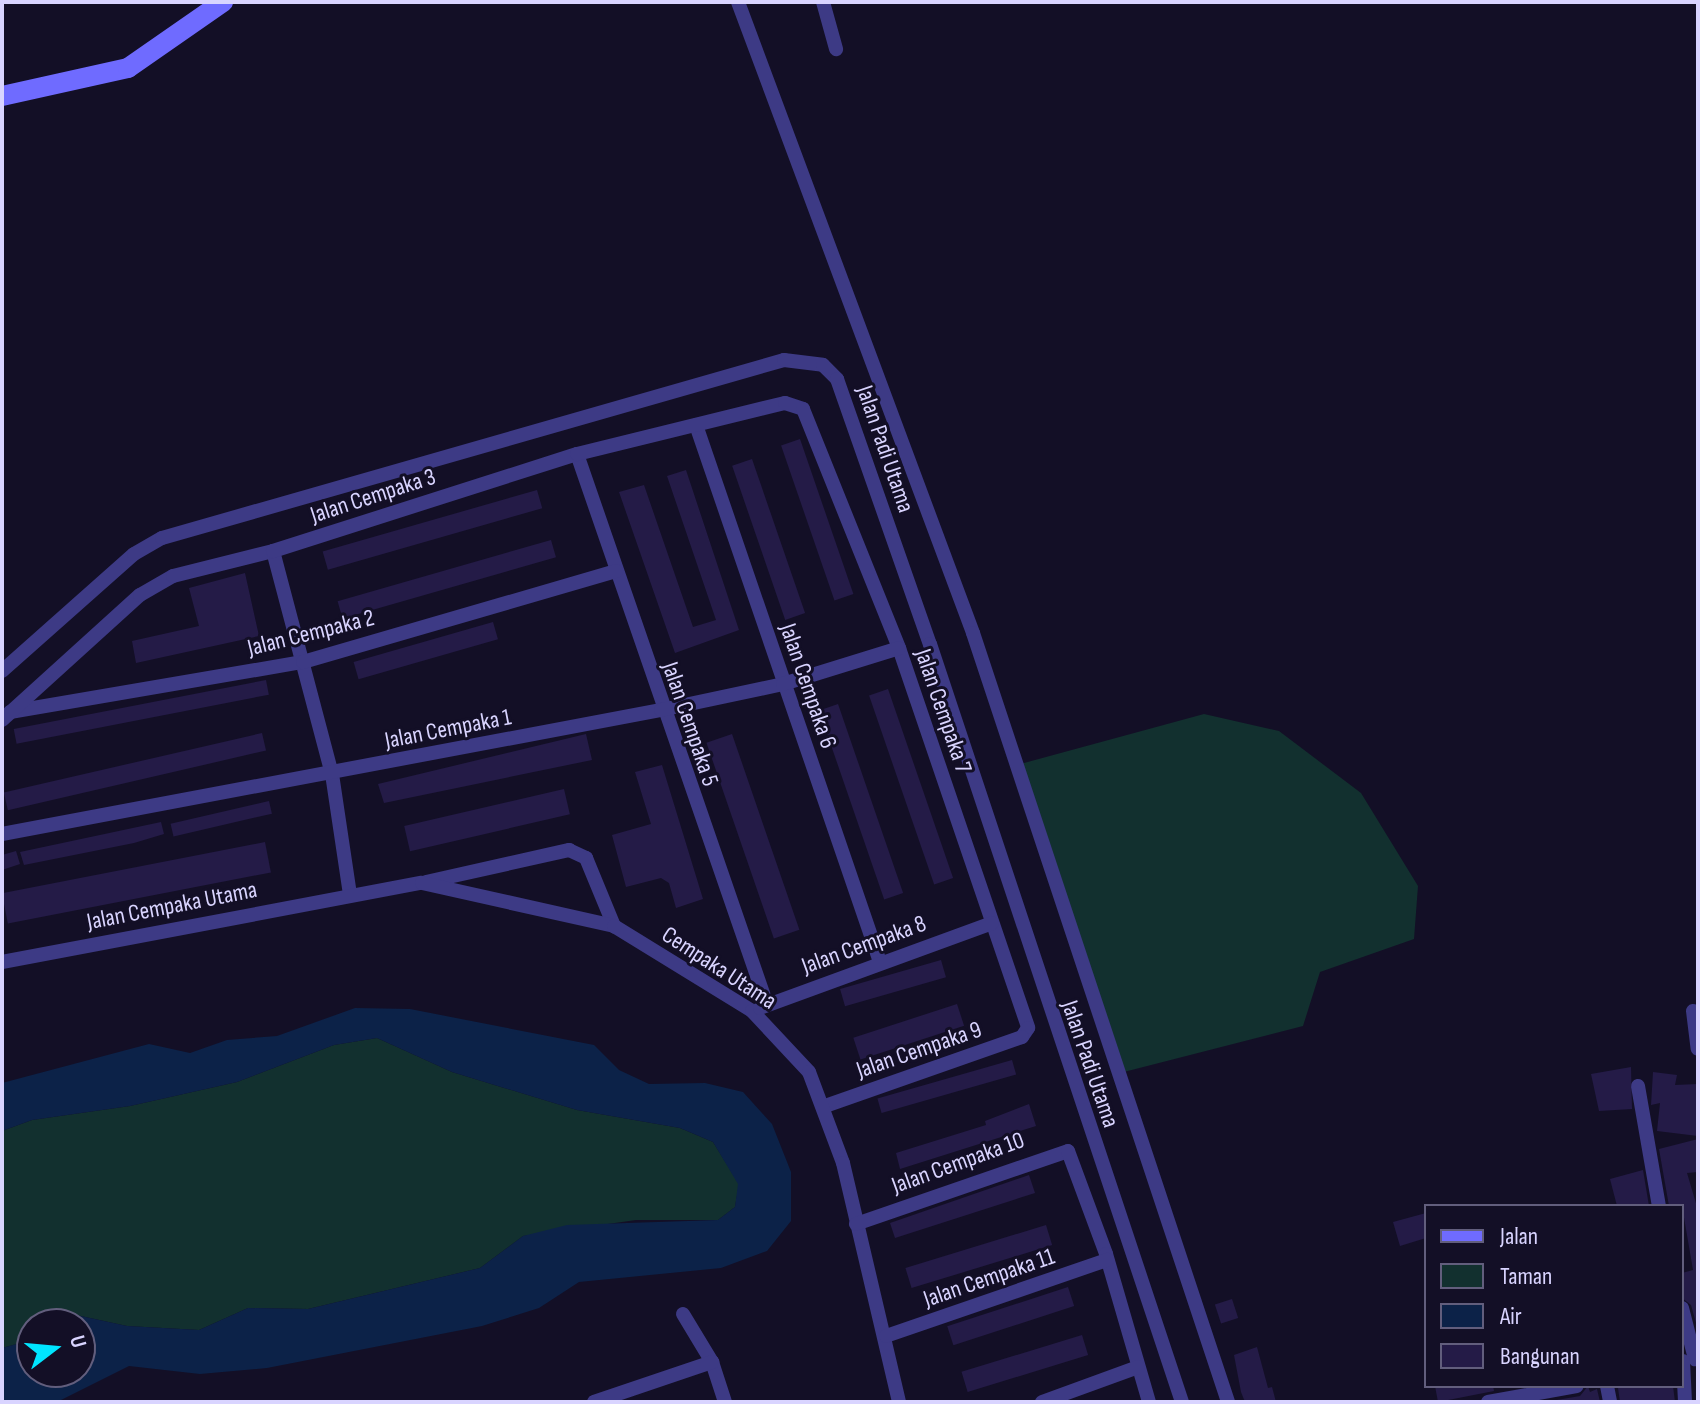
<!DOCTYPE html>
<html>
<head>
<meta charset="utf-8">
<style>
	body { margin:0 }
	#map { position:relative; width:1700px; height:1404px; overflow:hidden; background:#130f26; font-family:"Sofia Sans Condensed",sans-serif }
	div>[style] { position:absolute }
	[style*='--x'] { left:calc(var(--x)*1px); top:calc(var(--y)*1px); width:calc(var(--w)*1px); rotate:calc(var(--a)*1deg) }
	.green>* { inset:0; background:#12302f }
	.water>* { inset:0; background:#0c2248 }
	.building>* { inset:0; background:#241b47; transform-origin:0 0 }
	.street>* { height:14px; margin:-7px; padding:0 7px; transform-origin:7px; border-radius:7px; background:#3d3a85 }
	.secondary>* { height:20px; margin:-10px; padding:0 10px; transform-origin:10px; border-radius:10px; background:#6f6bff }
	span { translate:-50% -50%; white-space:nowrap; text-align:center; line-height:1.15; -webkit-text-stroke:6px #130f26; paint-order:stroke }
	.street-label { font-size:24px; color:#d9d4ff }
	.frame { position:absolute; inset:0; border:4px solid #d9d4ff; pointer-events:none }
	.legend { position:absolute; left:1424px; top:1204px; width:260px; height:184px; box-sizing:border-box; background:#130f26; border:2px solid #625e7d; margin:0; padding:10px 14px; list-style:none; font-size:24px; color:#d9d4ff }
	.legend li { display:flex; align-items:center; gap:16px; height:40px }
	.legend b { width:40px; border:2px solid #625e7d }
	.north { position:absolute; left:16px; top:1308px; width:80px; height:80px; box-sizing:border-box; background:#130f26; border:2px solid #625e7d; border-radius:50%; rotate:74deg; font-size:22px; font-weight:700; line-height:32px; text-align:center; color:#d9d4ff }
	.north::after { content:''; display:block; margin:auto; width:28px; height:36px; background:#00e5ff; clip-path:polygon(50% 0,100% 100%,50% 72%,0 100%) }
</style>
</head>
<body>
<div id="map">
	<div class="green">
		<div style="clip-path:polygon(1204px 714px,1279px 731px,1361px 793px,1418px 886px,1414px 939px,1320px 972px,1303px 1026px,1116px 1074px,1013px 766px)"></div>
		<div style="clip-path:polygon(377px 1038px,452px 1072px,577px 1110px,680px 1128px,713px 1142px,739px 1184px,735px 1207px,718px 1220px,636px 1220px,523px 1236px,480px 1268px,308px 1309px,248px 1308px,199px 1330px,127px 1326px,53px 1310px,44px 1324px,32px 1324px,32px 1340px,2px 1348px,2px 1131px,32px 1120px,130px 1106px,237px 1082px,334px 1045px)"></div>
	</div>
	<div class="water">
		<div style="clip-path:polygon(355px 1008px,410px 1009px,594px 1045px,619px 1070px,649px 1084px,705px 1083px,743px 1092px,772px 1124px,791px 1172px,791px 1221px,767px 1251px,721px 1268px,579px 1282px,539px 1308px,482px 1326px,267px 1368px,200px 1374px,129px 1366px,57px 1402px,2px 1402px,2px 1348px,32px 1340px,32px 1372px,80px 1372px,80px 1324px,44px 1324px,53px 1310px,127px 1326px,199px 1330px,248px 1308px,308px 1309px,480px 1268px,523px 1236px,567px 1225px,718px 1220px,735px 1207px,738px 1184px,713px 1142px,680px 1128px,577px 1110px,452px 1072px,377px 1038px,334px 1045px,237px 1082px,130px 1106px,32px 1120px,2px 1131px,2px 1083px,149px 1044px,190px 1053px,227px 1040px,277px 1036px)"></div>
	</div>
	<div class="building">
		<div style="left:800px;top:439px;width:164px;height:20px;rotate:71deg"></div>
		<div style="left:752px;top:459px;width:163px;height:21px;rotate:71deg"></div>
		<div style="clip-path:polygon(686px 470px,739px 630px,675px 653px,619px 492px,644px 485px,693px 627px,716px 620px,667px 476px)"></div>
		<div style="left:537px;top:490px;width:19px;height:223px;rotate:74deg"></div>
		<div style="left:551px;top:540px;width:18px;height:222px;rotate:74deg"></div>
		<div style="clip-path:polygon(245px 573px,259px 636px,136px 663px,132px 641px,199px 626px,189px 588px)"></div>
		<div style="left:493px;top:622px;width:18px;height:145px;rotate:74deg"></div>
		<div style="left:266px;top:680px;width:15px;height:257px;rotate:79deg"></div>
		<div style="left:888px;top:689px;width:200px;height:20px;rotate:71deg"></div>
		<div style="left:838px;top:704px;width:200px;height:20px;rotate:71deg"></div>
		<div style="left:262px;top:733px;width:18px;height:265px;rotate:77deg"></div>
		<div style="clip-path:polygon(586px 734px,592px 760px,384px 803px,378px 784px)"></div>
		<div style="left:732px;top:734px;width:207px;height:27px;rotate:71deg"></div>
		<div style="clip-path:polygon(662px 765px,703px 899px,676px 908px,669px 883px,661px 878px,626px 887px,612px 835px,651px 824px,635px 772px)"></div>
		<div style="left:564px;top:789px;width:26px;height:164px;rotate:77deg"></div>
		<div style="left:269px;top:801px;width:13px;height:101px;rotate:77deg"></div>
		<div style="clip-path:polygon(161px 822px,164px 834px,134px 843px,24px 865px,20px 852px)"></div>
		<div style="left:265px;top:842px;width:31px;height:268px;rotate:79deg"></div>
		<div style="clip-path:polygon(16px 851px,20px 864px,2px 870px,2px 855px)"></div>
		<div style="left:941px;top:960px;width:18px;height:105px;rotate:74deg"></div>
		<div style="left:957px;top:1004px;width:23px;height:109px;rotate:72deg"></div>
		<div style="left:1012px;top:1060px;width:15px;height:140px;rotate:74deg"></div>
		<div style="clip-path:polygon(1631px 1067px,1632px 1109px,1599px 1111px,1591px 1074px)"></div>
		<div style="clip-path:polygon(1653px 1072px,1677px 1075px,1675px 1085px,1698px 1084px,1698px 1136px,1657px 1131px,1660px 1103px,1651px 1105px)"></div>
		<div style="clip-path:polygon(1029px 1104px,1036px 1126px,900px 1169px,896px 1153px,986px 1125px,985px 1121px)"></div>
		<div style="clip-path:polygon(1698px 1139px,1698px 1172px,1687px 1173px,1698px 1210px,1698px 1330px,1691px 1305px,1682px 1298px,1682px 1273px,1693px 1270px,1682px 1206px,1669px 1206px,1659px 1149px)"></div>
		<div style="clip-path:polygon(1643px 1170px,1649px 1206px,1617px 1206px,1610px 1179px)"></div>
		<div style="clip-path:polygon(1029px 1175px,1035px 1193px,895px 1238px,890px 1223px)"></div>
		<div style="clip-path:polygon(1426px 1213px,1426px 1238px,1400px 1246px,1393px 1222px)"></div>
		<div style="left:1046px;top:1225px;width:21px;height:147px;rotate:73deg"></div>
		<div style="left:1068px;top:1287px;width:20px;height:127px;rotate:72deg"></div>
		<div style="left:1232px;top:1299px;width:20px;height:18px;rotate:72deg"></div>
		<div style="left:1082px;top:1335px;width:21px;height:126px;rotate:73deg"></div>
		<div style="clip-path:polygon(1257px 1347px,1268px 1388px,1272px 1387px,1276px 1402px,1245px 1402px,1241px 1392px,1234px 1355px)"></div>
		<div style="clip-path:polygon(1435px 1386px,1493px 1386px,1494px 1391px,1438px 1402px)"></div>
		<div style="clip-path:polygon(1588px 1386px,1590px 1392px,1597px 1389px,1600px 1402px,1545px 1402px,1580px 1396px)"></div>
		<div style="clip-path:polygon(1673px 1386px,1675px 1402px,1620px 1402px,1618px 1388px)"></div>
	</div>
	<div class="street">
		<div style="--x:738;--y:2;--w:673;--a:69.57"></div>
		<div style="--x:973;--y:633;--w:810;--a:71.65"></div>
		<div style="--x:823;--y:2;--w:49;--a:74.5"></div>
		<div style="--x:696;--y:425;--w:568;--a:71.09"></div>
		<div style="--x:577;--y:454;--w:583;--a:70.97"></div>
		<div style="--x:273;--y:551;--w:231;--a:75.2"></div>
		<div style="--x:332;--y:774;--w:121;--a:81.5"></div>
		<div style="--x:2;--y:671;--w:176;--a:-41.6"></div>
		<div style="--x:134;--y:554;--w:32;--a:-30"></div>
		<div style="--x:162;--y:538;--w:647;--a:-15.97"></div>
		<div style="--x:784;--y:360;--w:39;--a:7"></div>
		<div style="--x:823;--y:365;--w:20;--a:45"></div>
		<div style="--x:837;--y:379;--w:281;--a:70.7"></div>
		<div style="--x:930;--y:644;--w:799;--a:71.61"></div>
		<div style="--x:10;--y:712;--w:297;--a:-9.7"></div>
		<div style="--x:303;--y:662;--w:326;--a:-16.2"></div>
		<div style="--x:2;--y:720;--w:186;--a:-42.2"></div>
		<div style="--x:140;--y:595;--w:38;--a:-30"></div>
		<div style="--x:173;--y:576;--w:103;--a:-14"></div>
		<div style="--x:273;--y:551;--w:319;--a:-17.7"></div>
		<div style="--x:577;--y:454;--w:214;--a:-13.8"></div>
		<div style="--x:785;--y:403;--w:19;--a:18"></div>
		<div style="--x:803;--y:409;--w:258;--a:68.1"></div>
		<div style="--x:899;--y:648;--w:401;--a:71.2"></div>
		<div style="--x:1028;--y:1028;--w:11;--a:124"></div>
		<div style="--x:1022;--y:1037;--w:209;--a:160.7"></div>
		<div style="--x:2;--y:834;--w:671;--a:-10.66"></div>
		<div style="--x:661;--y:710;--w:125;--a:-12"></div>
		<div style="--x:783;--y:684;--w:121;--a:-17.2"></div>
		<div style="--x:426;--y:882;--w:147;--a:-12.6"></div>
		<div style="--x:569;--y:850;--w:19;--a:25"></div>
		<div style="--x:586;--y:858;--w:74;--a:67.6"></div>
		<div style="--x:2;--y:962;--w:427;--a:-10.7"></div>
		<div style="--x:422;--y:883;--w:197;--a:12.6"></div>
		<div style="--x:614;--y:926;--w:162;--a:31.6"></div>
		<div style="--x:752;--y:1011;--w:83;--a:46.9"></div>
		<div style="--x:809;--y:1072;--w:97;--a:69.5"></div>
		<div style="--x:843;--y:1163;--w:245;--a:76.8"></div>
		<div style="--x:760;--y:1008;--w:247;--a:-20.1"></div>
		<div style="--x:1693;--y:1011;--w:38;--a:83"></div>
		<div style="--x:1638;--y:1086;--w:122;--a:80.1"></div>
		<div style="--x:856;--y:1224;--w:224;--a:-19"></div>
		<div style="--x:1068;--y:1151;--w:110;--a:69.7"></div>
		<div style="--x:1106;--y:1254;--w:154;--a:73.8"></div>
		<div style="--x:1682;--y:1308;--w:53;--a:75.7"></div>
		<div style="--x:683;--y:1314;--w:56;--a:58.9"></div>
		<div style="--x:712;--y:1362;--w:42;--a:72"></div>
		<div style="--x:886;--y:1336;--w:234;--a:-19"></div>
		<div style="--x:1683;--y:1361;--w:41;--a:87.2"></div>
		<div style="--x:1607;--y:1386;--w:16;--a:79"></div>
		<div style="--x:594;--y:1402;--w:125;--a:-18.7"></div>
		<div style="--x:1042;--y:1402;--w:102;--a:-20"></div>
		<div style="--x:1488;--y:1402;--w:90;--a:-10.2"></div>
	</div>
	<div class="secondary">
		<div style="--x:2;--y:96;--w:129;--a:-12.5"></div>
		<div style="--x:128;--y:68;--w:116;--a:-34.8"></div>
	</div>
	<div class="street-label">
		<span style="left:885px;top:449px;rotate:71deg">Jalan Padi Utama</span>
		<span style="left:373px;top:496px;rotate:-18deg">Jalan Cempaka 3</span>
		<span style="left:311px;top:633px;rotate:-14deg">Jalan Cempaka 2</span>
		<span style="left:808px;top:686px;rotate:71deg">Jalan Cempaka 6</span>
		<span style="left:943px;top:711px;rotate:71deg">Jalan Cempaka 7</span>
		<span style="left:690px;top:724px;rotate:71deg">Jalan Cempaka 5</span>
		<span style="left:448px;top:729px;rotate:-11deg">Jalan Cempaka 1</span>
		<span style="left:172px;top:906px;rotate:-11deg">Jalan Cempaka Utama</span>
		<span style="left:864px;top:945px;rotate:-20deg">Jalan Cempaka 8</span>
		<span style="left:719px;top:968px;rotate:33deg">Cempaka Utama</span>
		<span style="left:919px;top:1050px;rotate:-19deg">Jalan Cempaka 9</span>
		<span style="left:1090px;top:1064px;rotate:71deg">Jalan Padi Utama</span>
		<span style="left:958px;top:1163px;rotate:-20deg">Jalan Cempaka 10</span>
		<span style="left:989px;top:1278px;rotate:-19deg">Jalan Cempaka 11</span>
	</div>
	<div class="frame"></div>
	<ul class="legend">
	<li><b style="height:10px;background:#6f6bff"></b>Jalan</li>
	<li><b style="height:22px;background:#12302f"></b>Taman</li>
	<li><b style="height:22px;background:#0c2248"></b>Air</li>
	<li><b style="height:22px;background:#241b47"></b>Bangunan</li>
	</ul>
	<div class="north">U</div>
</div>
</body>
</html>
